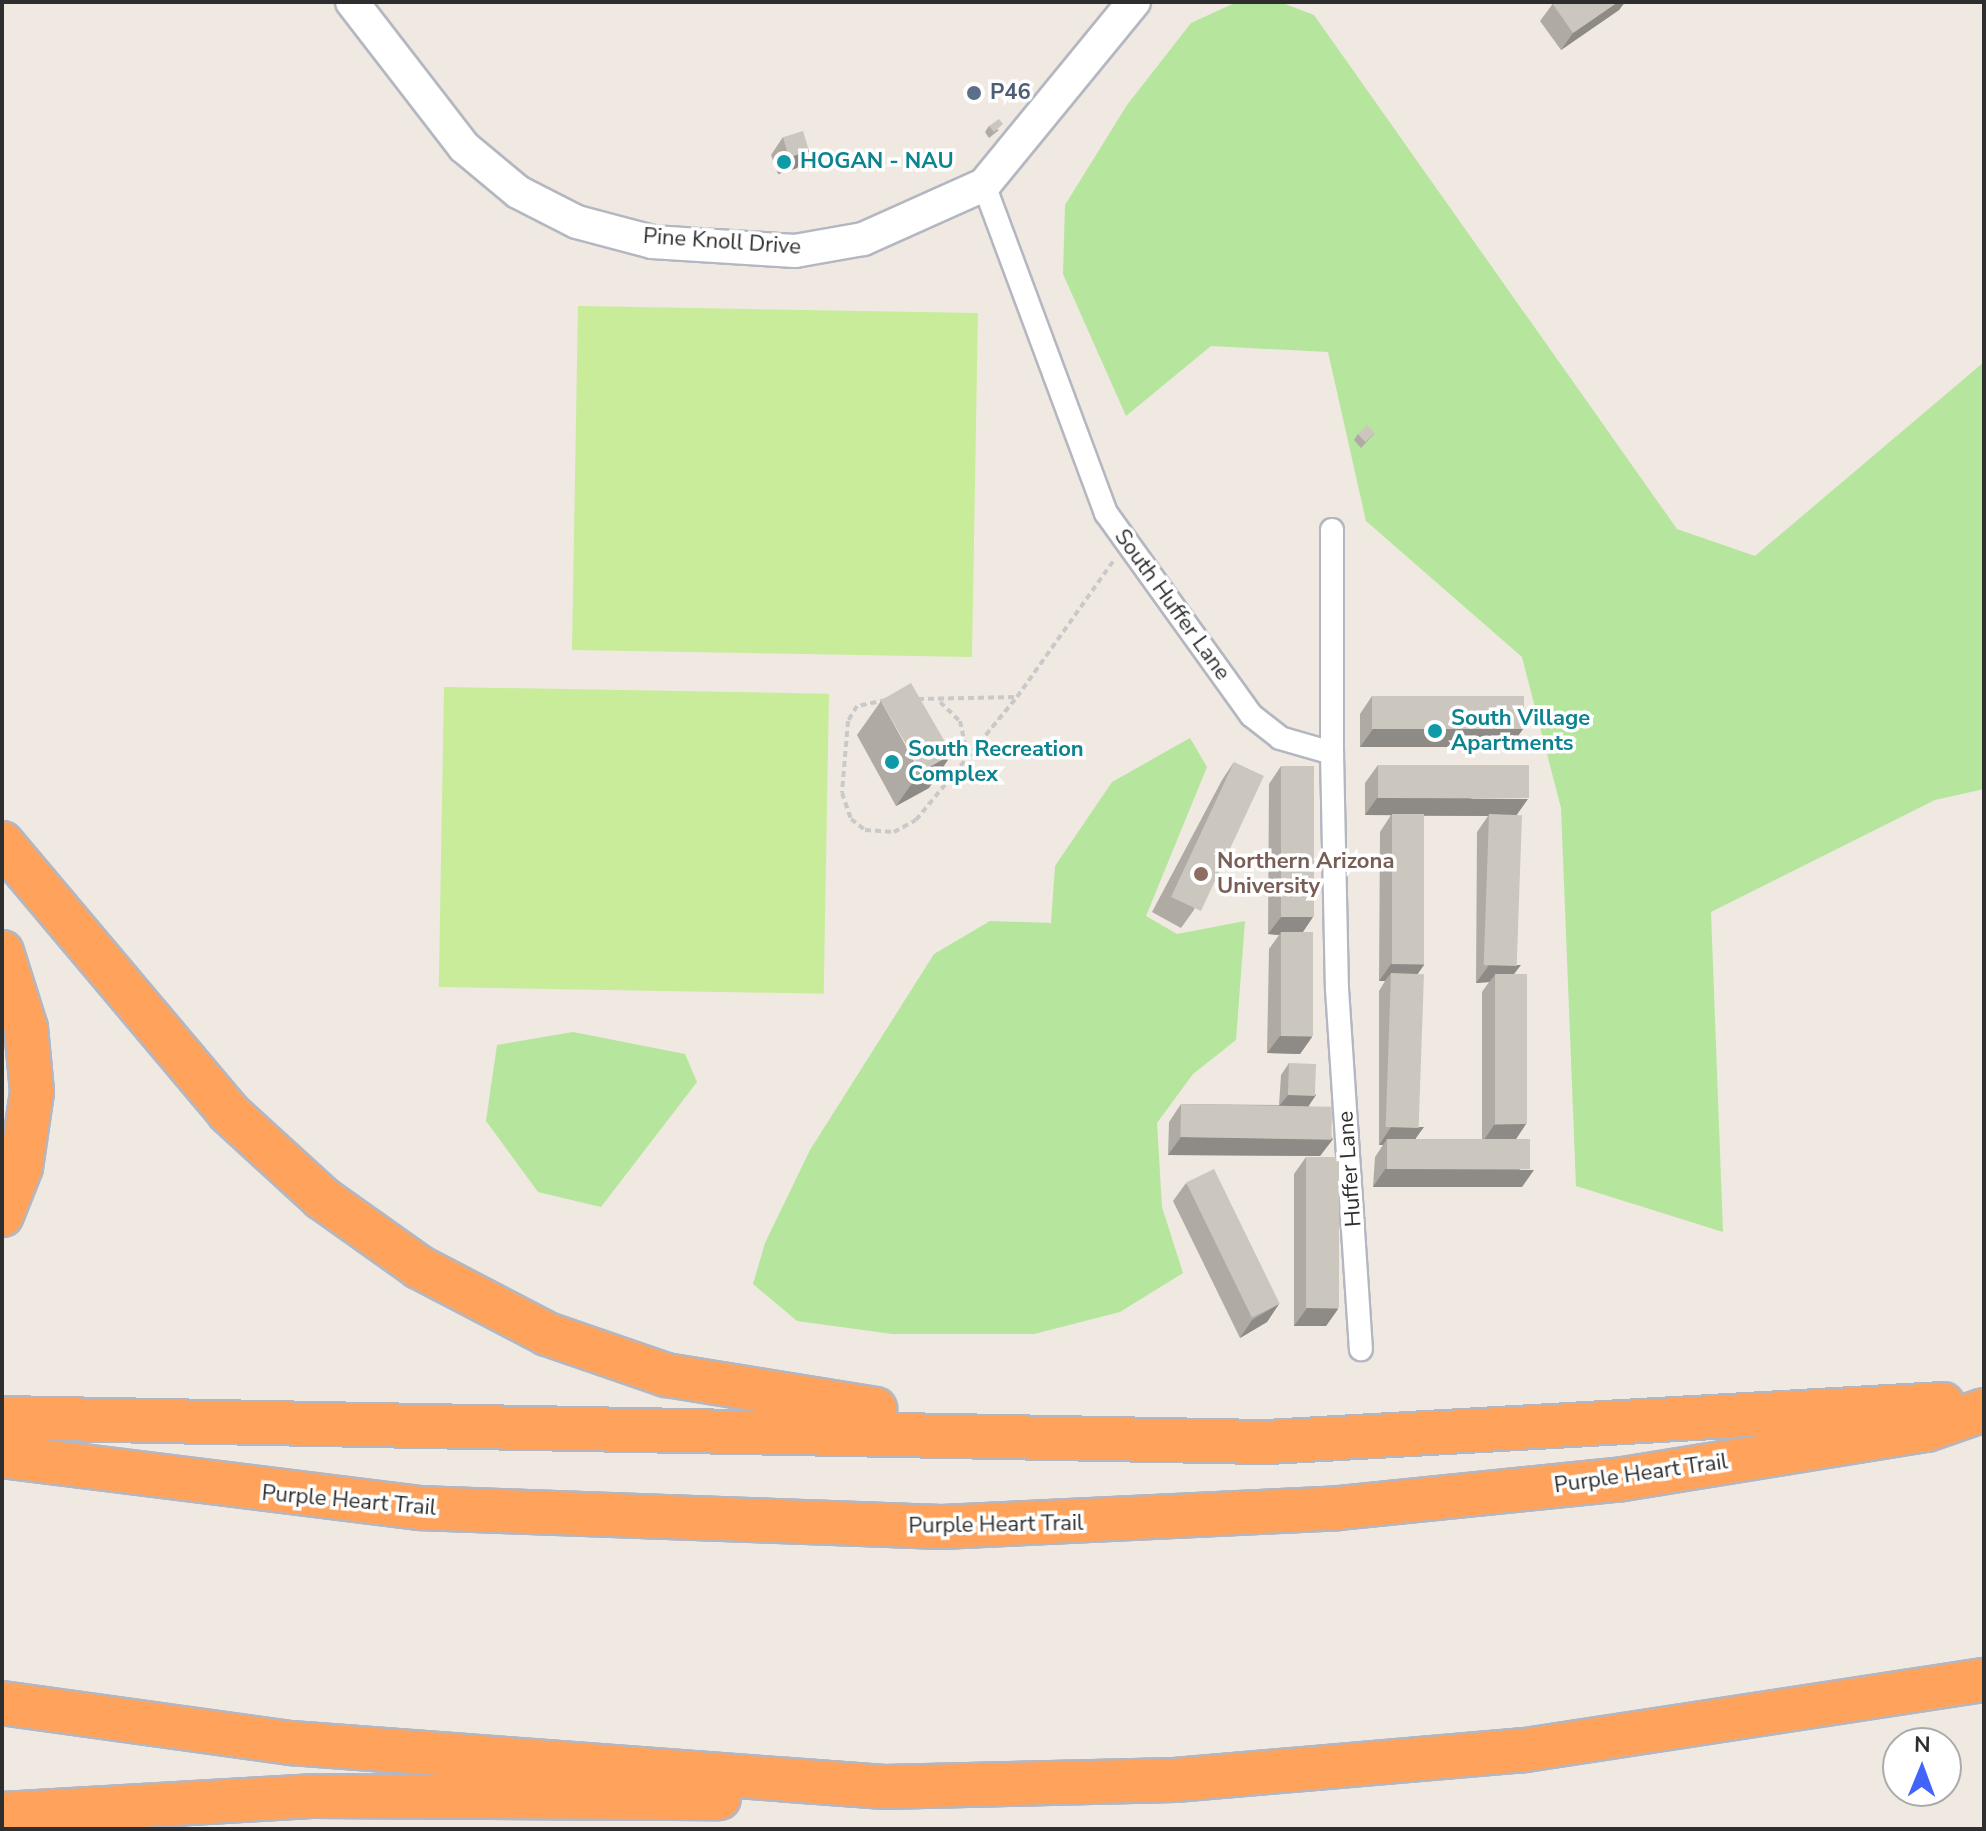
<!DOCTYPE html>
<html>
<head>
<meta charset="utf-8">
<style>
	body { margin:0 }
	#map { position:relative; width:1986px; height:1831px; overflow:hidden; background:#efe9e1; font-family:"Nunito Sans",sans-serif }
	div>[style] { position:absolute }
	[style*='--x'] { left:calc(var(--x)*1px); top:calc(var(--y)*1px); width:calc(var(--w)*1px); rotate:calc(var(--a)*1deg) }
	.green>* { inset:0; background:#b6e59e }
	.pitch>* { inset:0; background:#c9ec9a; transform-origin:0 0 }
	.path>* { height:4px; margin-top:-2px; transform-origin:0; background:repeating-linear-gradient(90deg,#c9c9c9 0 6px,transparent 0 10px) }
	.roads { filter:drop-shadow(2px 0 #b4b7c1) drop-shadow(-2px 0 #b4b7c1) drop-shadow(0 2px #b4b7c1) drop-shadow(0 -2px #b4b7c1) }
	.street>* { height:22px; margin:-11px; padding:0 11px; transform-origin:11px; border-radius:11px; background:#fff }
	.secondary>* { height:32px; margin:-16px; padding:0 16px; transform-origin:16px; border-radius:16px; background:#fff }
	.highway>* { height:42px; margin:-21px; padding:0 21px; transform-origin:21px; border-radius:21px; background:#ffa35c }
	.wall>* { inset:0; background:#afaba4 }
	.shaded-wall>* { inset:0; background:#8e8b86 }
	.building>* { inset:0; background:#cbc7bf; transform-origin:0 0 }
	.dots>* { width:22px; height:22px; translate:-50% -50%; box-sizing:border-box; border:4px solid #fff; border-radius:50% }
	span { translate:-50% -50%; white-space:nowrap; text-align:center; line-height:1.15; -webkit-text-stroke:7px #fff; paint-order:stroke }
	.service-label { font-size:22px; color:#4e5e75; font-weight:700 }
	.left { translate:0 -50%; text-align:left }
	.culture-label { font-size:22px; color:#0d838f; font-weight:700 }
	.street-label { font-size:22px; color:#2e2e2e }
	.education-label { font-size:22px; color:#785e54; font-weight:700 }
	.frame { position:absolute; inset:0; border:4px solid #2e2e2e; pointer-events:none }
	.north { position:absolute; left:1882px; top:1727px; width:80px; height:80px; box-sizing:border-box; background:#fff; border:2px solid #ababab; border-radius:50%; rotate:1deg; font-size:22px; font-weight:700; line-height:32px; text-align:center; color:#2e2e2e }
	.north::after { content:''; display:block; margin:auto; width:28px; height:36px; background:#4264fb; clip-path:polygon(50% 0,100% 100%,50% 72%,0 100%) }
</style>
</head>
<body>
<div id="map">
	<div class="green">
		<div style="clip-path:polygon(1237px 2px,1280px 2px,1314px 15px,1677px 529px,1755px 556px,1984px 362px,1984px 789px,1935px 800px,1711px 912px,1723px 1232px,1576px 1186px,1561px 808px,1522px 657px,1366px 521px,1328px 352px,1211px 346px,1126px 416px,1063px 274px,1065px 205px,1127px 105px,1191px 23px)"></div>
		<div style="clip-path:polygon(1190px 738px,1207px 767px,1146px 916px,1177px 934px,1245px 921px,1236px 1040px,1193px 1074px,1157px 1123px,1162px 1207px,1183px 1273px,1120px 1312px,1034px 1334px,892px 1334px,797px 1321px,753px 1284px,765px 1243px,810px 1150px,934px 954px,990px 921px,1051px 923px,1055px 866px,1112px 782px)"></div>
		<div style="clip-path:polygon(573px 1032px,685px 1054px,697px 1082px,601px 1207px,538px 1192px,486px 1121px,497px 1045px)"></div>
	</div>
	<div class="pitch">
		<div style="left:578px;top:306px;width:400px;height:344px;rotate:1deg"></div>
		<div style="left:444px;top:687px;width:385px;height:300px;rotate:1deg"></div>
	</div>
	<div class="path">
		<div style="--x:918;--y:699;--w:99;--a:-1.2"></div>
		<div style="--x:1017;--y:697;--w:168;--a:-54.7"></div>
		<div style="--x:886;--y:700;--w:30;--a:168"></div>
		<div style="--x:857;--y:706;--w:17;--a:121"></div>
		<div style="--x:848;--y:721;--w:72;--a:94.8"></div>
		<div style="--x:842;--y:793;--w:28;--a:71"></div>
		<div style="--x:851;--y:819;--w:18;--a:38"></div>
		<div style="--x:865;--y:830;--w:29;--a:4"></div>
		<div style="--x:894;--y:832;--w:25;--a:-29"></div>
		<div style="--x:916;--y:820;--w:159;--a:-50.6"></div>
		<div style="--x:940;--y:702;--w:28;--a:44"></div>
		<div style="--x:960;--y:721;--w:35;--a:78"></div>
	</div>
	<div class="roads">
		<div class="street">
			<div style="--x:984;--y:185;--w:350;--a:69.6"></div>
			<div style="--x:1106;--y:513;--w:249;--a:54.3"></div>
			<div style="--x:1251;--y:715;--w:37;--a:38"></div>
			<div style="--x:1280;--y:738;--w:54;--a:16.1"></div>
			<div style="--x:1332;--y:753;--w:236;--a:88.8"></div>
			<div style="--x:1337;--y:989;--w:361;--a:86.2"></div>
			<div style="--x:1332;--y:753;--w:223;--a:-90"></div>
		</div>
		<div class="secondary">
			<div style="--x:352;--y:2;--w:183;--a:52.3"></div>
			<div style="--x:464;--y:147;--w:70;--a:39.8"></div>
			<div style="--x:518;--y:192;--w:66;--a:27"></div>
			<div style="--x:577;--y:222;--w:78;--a:14.9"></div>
			<div style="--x:652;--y:242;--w:143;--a:3.6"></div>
			<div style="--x:795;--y:251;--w:69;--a:-10"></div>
			<div style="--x:863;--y:239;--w:133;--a:-24.1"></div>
			<div style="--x:984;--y:185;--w:237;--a:-50.7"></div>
		</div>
		<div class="highway">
			<div style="--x:2;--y:843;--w:353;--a:49.9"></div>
			<div style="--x:229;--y:1113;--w:126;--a:42.4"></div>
			<div style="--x:322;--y:1198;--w:119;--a:35.4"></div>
			<div style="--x:419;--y:1267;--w:144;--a:27.6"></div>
			<div style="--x:547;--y:1334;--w:126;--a:19"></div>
			<div style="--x:666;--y:1375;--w:212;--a:9.2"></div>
			<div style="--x:2;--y:952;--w:80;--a:72.5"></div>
			<div style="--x:26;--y:1028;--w:64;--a:84.6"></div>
			<div style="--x:32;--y:1092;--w:76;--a:98.3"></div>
			<div style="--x:21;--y:1167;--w:52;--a:111.6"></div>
			<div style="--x:2;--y:1418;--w:1266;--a:1.09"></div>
			<div style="--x:1268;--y:1442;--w:676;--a:-3.22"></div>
			<div style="--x:2;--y:1456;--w:419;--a:7.1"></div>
			<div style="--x:418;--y:1508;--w:524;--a:2.08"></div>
			<div style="--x:942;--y:1527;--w:397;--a:-2.7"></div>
			<div style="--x:1339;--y:1508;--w:279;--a:-5.8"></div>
			<div style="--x:1617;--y:1480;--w:314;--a:-9.2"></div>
			<div style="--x:1927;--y:1430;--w:60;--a:-19.3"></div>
			<div style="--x:2;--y:1703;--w:292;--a:7.9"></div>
			<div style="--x:291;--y:1743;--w:595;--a:4.24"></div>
			<div style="--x:884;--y:1787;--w:291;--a:-1.4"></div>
			<div style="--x:1175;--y:1780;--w:351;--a:-4.9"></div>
			<div style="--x:1525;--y:1750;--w:464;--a:-8.7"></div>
			<div style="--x:2;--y:1814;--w:310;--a:-3.3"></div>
			<div style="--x:311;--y:1796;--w:408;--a:0.3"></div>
		</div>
	</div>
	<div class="wall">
		<div style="clip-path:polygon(1554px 2px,1625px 2px,1619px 10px,1561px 50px,1540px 21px)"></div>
		<div style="clip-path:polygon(989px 126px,999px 130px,989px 138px,985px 132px)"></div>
		<div style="clip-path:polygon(783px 137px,809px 151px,797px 168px,778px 174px,771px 155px)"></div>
		<div style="clip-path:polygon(1375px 433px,1361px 448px,1354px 440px,1358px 434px)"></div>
		<div style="clip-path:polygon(1372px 696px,1523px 729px,1510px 747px,1360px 747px,1360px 714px)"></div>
		<div style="clip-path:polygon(881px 701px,929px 788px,896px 806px,857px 735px)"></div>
		<div style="clip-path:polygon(1234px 762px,1194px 910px,1181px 928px,1152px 912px,1222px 780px)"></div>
		<div style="clip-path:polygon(evenodd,1378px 765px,1517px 815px,1514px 974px,1526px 1124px,1516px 1139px,1522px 1187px,1373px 1187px,1375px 1157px,1383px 1145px,1379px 1145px,1379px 991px,1385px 981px,1379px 981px,1380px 832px,1391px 815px,1365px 815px,1365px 783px,1378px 765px,1424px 816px,1488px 816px,1477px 832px,1476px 983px,1489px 982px,1482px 992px,1482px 1139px,1416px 1139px,1417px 974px,1424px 965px,1424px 816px)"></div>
		<div style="clip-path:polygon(1281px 766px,1303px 932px,1312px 1037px,1300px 1054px,1267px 1053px,1269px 949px,1279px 935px,1268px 934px,1269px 784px)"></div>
		<div style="clip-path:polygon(1289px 1063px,1316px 1095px,1308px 1105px,1333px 1139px,1320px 1156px,1168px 1155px,1169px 1122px,1181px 1104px,1279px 1105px,1281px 1075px)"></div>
		<div style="clip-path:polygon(1306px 1157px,1338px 1309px,1326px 1326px,1294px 1326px,1294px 1174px)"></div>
		<div style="clip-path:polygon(1186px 1183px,1279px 1304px,1267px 1322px,1240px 1338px,1173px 1201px)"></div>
	</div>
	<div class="shaded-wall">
		<div style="clip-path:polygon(1618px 2px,1625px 2px,1619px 10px,1561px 50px,1573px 33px)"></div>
		<div style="clip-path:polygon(809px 151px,797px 168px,778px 174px,790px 157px)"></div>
		<div style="clip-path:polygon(1373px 729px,1523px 729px,1510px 747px,1360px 747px)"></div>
		<div style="clip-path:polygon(952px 754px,929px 788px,896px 806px,920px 772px)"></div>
		<div style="clip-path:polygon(1377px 798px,1528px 799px,1516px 816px,1489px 814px,1488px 816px,1365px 815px)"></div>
		<div style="clip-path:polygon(1281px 917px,1313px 917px,1301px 935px,1281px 932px,1279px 935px,1268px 934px)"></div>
		<div style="clip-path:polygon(1391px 964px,1424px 965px,1412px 982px,1391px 973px,1385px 981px,1379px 981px)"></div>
		<div style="clip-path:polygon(1489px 965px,1521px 965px,1508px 982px,1495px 975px,1489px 982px,1476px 983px)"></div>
		<div style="clip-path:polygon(1280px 1036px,1312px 1037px,1300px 1054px,1267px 1053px)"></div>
		<div style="clip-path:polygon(1288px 1095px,1316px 1095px,1308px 1107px,1279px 1106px)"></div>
		<div style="clip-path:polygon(1526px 1124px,1514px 1142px,1482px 1143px,1494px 1125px)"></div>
		<div style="clip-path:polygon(1391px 1127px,1424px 1127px,1411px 1145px,1387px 1139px,1383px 1145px,1379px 1145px)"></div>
		<div style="clip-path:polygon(1181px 1137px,1333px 1139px,1320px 1156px,1168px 1155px)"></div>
		<div style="clip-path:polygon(1385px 1169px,1534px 1170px,1522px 1187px,1373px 1187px)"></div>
		<div style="clip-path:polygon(1279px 1304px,1267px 1322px,1240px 1338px,1252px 1320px)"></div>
		<div style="clip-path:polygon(1307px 1308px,1338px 1309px,1326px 1326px,1294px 1326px)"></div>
	</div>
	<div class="building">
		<div style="clip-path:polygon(1554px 2px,1618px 2px,1573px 33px,1552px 3px)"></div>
		<div style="clip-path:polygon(999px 119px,1003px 124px,994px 132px,989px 126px)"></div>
		<div style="left:803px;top:131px;width:21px;height:21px;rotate:73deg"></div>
		<div style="left:1367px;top:425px;width:11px;height:13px;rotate:45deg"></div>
		<div style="left:911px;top:683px;width:82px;height:35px;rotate:60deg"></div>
		<div style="left:1372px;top:696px;width:152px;height:33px"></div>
		<div style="left:1234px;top:762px;width:33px;height:149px;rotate:25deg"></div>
		<div style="left:1378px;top:765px;width:151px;height:33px"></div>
		<div style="left:1281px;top:766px;width:33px;height:151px"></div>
		<div style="left:1392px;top:814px;width:32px;height:150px"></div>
		<div style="left:1489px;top:814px;width:33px;height:151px;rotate:2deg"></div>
		<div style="left:1281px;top:932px;width:32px;height:104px"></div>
		<div style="left:1391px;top:973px;width:33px;height:154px;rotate:2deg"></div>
		<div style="left:1527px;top:974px;width:150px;height:32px;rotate:90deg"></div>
		<div style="left:1289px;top:1063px;width:27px;height:32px;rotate:2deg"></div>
		<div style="left:1181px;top:1104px;width:151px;height:33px;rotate:1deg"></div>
		<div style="left:1387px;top:1139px;width:143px;height:30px"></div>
		<div style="left:1306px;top:1157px;width:33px;height:151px"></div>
		<div style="left:1214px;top:1169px;width:150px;height:31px;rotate:64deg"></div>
	</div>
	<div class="dots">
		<div style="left:974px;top:93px;background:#5c6f8a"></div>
		<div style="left:784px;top:162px;background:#0f9aa8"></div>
		<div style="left:1435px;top:731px;background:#0f9aa8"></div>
		<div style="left:892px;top:762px;background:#0f9aa8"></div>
		<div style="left:1201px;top:874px;background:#8d6e63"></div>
	</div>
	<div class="service-label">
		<span class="left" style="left:990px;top:93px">P46</span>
	</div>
	<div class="culture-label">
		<span class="left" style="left:800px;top:162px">HOGAN - NAU</span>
		<span class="left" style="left:1451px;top:731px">South Village<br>Apartments</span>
		<span class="left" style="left:908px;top:762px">South Recreation<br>Complex</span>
	</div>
	<div class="street-label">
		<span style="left:722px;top:242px;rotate:4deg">Pine Knoll Drive</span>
		<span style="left:1172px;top:605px;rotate:54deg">South Huffer Lane</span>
		<span style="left:1350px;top:1169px;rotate:-94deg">Huffer Lane</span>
		<span style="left:1641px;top:1474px;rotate:-8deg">Purple Heart Trail</span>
		<span style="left:349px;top:1501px;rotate:5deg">Purple Heart Trail</span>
		<span style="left:996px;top:1525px;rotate:-1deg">Purple Heart Trail</span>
	</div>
	<div class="education-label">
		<span class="left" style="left:1217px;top:874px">Northern Arizona<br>University</span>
	</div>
	<div class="frame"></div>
	<div class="north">N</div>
</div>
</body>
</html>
